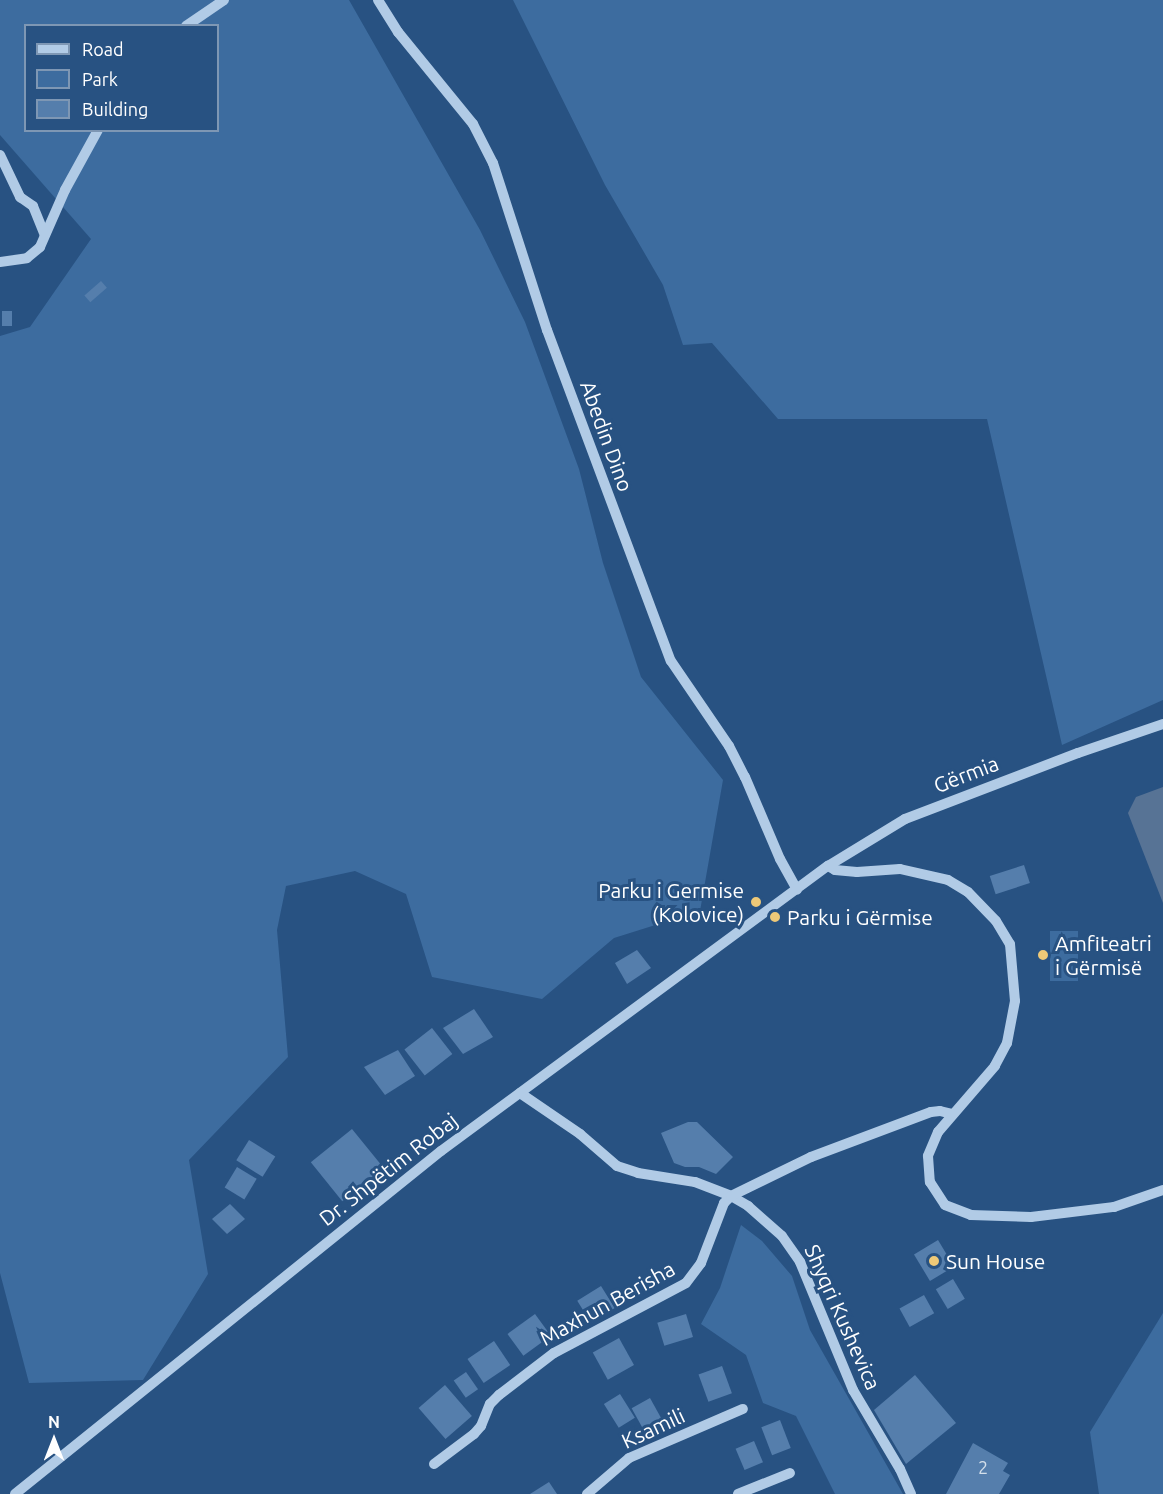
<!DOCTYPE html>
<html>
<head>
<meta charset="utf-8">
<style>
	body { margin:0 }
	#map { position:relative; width:1163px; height:1494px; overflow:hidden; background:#285282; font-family:Ubuntu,sans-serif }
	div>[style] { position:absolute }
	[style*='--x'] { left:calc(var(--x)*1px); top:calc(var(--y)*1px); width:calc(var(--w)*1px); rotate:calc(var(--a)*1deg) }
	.green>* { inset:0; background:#3d6c9f; transform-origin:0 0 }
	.water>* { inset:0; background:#577395 }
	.building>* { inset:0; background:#557eac; transform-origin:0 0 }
	.minor>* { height:10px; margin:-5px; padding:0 5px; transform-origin:5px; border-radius:5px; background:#b1cbe6 }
	.dots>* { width:16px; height:16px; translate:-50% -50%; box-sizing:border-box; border:3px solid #285282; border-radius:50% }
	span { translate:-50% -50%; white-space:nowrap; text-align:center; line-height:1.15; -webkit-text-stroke:6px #285282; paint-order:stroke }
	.number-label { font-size:18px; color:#d4dfea }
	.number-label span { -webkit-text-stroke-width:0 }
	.street-label { font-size:21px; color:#fff }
	.poi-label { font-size:21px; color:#fff }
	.right { translate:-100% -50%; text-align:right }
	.left { translate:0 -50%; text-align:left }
	.legend { position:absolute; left:24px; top:24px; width:195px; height:108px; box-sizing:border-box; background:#285282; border:2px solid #7e97b4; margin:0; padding:8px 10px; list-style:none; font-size:18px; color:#fff }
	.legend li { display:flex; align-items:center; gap:12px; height:30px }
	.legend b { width:30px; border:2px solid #7e97b4 }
	.north { position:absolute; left:24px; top:1410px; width:60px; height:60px; -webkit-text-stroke:4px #285282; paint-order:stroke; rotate:0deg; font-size:16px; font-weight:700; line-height:24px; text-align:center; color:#fff }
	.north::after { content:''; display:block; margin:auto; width:21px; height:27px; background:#fff; clip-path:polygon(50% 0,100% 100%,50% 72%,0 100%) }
</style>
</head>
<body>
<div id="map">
	<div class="green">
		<div style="clip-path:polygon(evenodd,0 0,349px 0,480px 230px,525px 322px,579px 469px,603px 563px,641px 677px,723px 780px,700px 911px,614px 938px,542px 999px,432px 977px,406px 894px,355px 871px,286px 886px,277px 930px,288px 1057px,189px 1160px,208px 1274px,143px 1380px,29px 1383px,0 1273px,0 336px,30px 327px,91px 239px,0 135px,0 0,26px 26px,218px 26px,218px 130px,26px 130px,26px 26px)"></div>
		<div style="clip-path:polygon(513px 0,1163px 0,1163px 700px,1062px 745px,987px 419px,778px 419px,712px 343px,683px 345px,663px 285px,605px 185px)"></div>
		<div style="left:1050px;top:931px;width:28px;height:50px"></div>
		<div style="clip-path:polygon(741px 1225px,762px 1241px,792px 1276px,810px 1330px,903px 1494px,835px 1494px,796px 1416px,763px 1403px,746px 1355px,701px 1324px,720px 1288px)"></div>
		<div style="clip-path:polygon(1163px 1313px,1163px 1494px,1099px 1494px,1090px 1432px)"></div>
	</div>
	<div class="water">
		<div style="clip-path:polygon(1163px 787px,1163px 903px,1128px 813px,1136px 797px)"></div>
	</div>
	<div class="building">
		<div style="left:101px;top:281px;width:9px;height:22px;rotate:49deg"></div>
		<div style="left:2px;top:311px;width:10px;height:15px"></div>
		<div style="left:1024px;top:865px;width:19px;height:36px;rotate:72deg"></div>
		<div style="clip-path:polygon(637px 950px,651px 968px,627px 984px,615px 963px)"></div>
		<div style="clip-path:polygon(474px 1009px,493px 1037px,463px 1054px,443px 1028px)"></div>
		<div style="left:432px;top:1028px;width:33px;height:35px;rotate:52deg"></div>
		<div style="clip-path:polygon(398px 1050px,415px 1076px,385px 1095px,364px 1067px)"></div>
		<div style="clip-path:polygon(688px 1122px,697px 1122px,733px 1157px,716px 1174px,699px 1167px,685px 1167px,674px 1163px,661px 1133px)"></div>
		<div style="left:352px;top:1129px;width:50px;height:53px;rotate:51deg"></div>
		<div style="left:249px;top:1140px;width:31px;height:24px;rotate:32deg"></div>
		<div style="left:237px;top:1167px;width:23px;height:24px;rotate:31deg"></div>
		<div style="clip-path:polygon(230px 1204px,245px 1219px,227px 1234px,212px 1219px)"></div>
		<div style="left:938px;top:1240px;width:31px;height:28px;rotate:59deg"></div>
		<div style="left:953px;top:1279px;width:23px;height:20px;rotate:59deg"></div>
		<div style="left:601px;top:1286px;width:26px;height:28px;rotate:58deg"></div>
		<div style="left:924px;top:1295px;width:21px;height:28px;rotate:61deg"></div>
		<div style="left:535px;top:1314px;width:27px;height:34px;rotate:54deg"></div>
		<div style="left:686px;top:1314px;width:24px;height:30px;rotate:73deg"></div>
		<div style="left:619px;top:1338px;width:31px;height:30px;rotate:61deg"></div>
		<div style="left:494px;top:1341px;width:29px;height:32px;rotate:56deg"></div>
		<div style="left:722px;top:1366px;width:29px;height:25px;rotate:70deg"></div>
		<div style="left:466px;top:1372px;width:21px;height:15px;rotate:55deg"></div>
		<div style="clip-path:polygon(915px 1375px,956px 1423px,906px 1464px,874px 1410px)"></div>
		<div style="left:445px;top:1385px;width:41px;height:35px;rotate:49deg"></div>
		<div style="left:620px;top:1394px;width:28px;height:19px;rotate:58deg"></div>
		<div style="left:650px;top:1398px;width:26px;height:21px;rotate:61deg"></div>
		<div style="left:780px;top:1420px;width:30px;height:20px;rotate:69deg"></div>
		<div style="left:754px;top:1441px;width:23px;height:20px;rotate:67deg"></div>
		<div style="clip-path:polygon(973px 1443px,1008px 1463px,1003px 1471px,1010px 1475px,999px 1494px,946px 1494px)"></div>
		<div style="clip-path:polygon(549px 1482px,557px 1494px,530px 1494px)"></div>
	</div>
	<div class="minor">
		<div style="--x:378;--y:0;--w:38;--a:58"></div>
		<div style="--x:398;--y:32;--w:119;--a:50.8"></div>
		<div style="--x:473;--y:124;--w:44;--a:62.9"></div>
		<div style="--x:493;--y:163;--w:176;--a:72.1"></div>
		<div style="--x:547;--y:330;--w:353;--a:69.5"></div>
		<div style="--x:671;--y:661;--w:103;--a:55.7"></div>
		<div style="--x:729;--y:746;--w:35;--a:63"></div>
		<div style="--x:745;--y:777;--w:89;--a:66.9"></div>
		<div style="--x:780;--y:859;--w:35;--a:61"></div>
		<div style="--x:186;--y:26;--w:46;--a:-34.4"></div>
		<div style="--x:0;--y:155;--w:47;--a:64.5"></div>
		<div style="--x:20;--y:197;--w:16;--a:35"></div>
		<div style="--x:33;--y:206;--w:31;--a:68"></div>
		<div style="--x:0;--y:262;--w:27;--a:-8"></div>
		<div style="--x:27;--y:258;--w:17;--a:-40"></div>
		<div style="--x:40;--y:247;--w:62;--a:-66.3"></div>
		<div style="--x:65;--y:190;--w:68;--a:-61.2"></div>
		<div style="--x:828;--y:866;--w:8;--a:30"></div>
		<div style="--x:835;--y:870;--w:22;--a:5"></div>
		<div style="--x:857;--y:872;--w:43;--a:-4"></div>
		<div style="--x:900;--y:869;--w:49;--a:12.9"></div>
		<div style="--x:948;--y:880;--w:23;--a:31"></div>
		<div style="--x:968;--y:892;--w:40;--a:46"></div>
		<div style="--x:996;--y:921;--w:27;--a:59"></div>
		<div style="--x:1010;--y:944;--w:57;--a:85"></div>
		<div style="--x:1015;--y:1001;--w:43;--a:100.8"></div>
		<div style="--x:1007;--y:1043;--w:26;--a:118"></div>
		<div style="--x:995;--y:1066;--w:87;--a:130.8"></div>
		<div style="--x:938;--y:1132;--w:26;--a:113"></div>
		<div style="--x:928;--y:1156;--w:26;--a:86"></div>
		<div style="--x:930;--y:1182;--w:27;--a:57"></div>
		<div style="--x:945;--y:1205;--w:28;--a:21"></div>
		<div style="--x:971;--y:1215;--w:60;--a:1.9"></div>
		<div style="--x:1031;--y:1217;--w:84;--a:-6.9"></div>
		<div style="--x:1114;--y:1207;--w:52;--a:-19.1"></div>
		<div style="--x:520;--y:1093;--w:73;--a:34.3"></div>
		<div style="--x:580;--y:1134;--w:49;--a:40.9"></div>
		<div style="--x:617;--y:1166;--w:22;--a:18"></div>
		<div style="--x:638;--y:1173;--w:58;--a:9"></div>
		<div style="--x:695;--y:1182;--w:39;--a:21"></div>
		<div style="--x:731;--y:1196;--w:20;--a:30"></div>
		<div style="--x:748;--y:1206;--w:45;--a:41.4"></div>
		<div style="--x:782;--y:1236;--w:32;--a:55"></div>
		<div style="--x:800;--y:1262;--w:139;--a:67.5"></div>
		<div style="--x:853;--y:1390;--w:92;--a:59.3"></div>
		<div style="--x:900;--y:1469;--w:27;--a:66"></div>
		<div style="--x:434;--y:1464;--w:50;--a:-36.9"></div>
		<div style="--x:474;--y:1434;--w:11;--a:-49"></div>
		<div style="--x:481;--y:1426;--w:24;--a:-68"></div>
		<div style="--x:490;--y:1404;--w:13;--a:-45"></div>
		<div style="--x:499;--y:1395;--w:69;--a:-37.4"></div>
		<div style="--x:554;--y:1353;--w:149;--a:-27.9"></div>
		<div style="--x:686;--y:1283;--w:25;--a:-53"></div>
		<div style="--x:701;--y:1263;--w:64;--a:-69"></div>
		<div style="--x:724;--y:1203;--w:10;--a:-45"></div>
		<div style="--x:731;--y:1196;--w:89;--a:-26"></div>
		<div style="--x:811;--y:1157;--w:128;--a:-20.6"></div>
		<div style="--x:931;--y:1112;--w:9;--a:-6"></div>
		<div style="--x:940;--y:1111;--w:12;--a:14"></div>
		<div style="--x:15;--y:1494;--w:547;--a:-38.84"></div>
		<div style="--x:441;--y:1151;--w:481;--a:-36.4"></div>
		<div style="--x:828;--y:866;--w:90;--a:-31.4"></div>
		<div style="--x:905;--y:819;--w:185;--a:-20.9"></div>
		<div style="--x:1078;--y:753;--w:90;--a:-18.8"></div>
		<div style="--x:587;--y:1494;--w:55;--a:-40.6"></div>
		<div style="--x:629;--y:1458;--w:124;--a:-23.3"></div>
		<div style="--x:738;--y:1494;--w:56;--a:-22"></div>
	</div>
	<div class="dots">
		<div style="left:756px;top:902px;background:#eec978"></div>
		<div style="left:775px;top:917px;background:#eec978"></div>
		<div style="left:1043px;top:955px;background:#eec978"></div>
		<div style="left:934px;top:1261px;background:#eec978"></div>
	</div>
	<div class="number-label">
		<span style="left:983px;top:1467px">2</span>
	</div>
	<div class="street-label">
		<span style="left:607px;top:436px;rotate:70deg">Abedin Dino</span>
		<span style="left:966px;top:774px;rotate:-21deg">Gërmia</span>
		<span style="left:388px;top:1169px;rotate:-38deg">Dr. Shpëtim Robaj</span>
		<span style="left:607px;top:1303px;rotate:-29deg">Maxhun Berisha</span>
		<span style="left:843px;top:1317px;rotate:66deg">Shyqri Kushevica</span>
		<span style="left:653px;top:1428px;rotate:-25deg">Ksamili</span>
	</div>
	<div class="poi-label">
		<span class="right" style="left:744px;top:902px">Parku i Germise<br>(Kolovice)</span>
		<span class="left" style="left:787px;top:917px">Parku i Gërmise</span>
		<span class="left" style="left:1055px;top:955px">Amfiteatri<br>i Gërmisë</span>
		<span class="left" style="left:946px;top:1261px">Sun House</span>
	</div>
	<ul class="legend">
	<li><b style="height:8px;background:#b1cbe6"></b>Road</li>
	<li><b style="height:16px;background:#3d6c9f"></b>Park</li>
	<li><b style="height:16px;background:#557eac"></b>Building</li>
	</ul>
	<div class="north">N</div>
</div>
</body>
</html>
